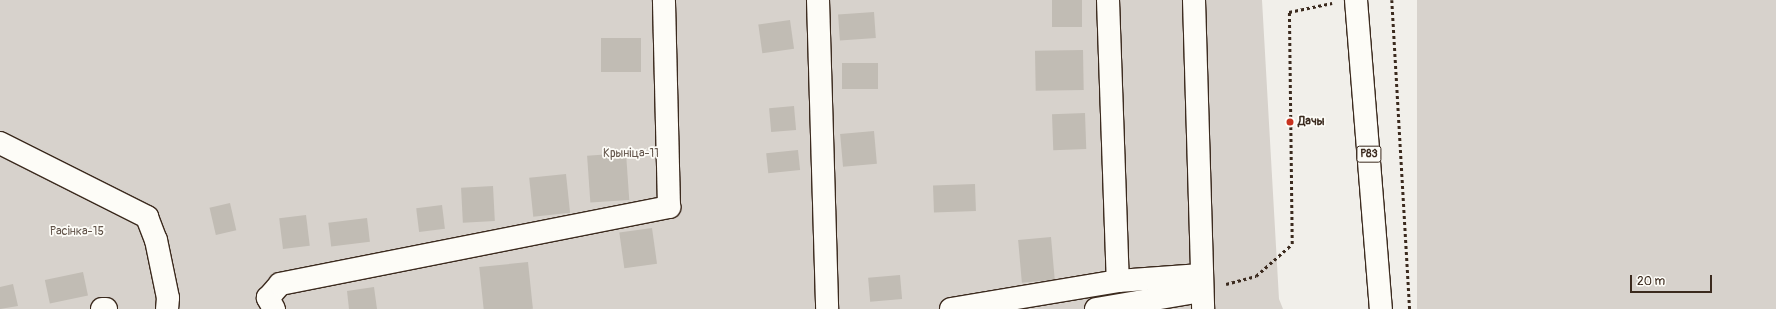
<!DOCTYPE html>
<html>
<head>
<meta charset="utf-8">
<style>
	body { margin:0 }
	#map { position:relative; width:1776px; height:309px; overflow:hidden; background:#f1efea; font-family:Pangolin,sans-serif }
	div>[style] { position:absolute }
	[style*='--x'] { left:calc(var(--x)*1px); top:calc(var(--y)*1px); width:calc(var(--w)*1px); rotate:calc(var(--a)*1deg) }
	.green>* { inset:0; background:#d7d2cc; transform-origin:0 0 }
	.building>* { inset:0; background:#c1bcb4; transform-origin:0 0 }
	.path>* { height:2.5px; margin-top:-1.25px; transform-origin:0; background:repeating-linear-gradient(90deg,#3b2a1e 0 3px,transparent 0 6px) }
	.roads { filter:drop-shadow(1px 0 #3b2a1e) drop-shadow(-1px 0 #3b2a1e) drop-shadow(0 1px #3b2a1e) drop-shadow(0 -1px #3b2a1e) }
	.minor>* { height:22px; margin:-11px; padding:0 11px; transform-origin:11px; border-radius:11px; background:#fdfcf7 }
	.major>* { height:22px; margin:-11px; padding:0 11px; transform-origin:11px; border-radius:11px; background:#fdfcf7 }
	.dots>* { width:11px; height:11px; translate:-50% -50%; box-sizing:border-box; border:2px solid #fdfcf7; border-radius:50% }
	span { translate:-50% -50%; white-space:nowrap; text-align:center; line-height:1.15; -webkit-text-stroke:3.5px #fdfcf7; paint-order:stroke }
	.shield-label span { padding:1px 3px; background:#fdfcf7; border:1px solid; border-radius:3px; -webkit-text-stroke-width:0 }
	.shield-label { font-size:11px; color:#3b2a1e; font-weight:700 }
	.poi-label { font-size:12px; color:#3b2a1e; font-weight:700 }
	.left { translate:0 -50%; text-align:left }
	.park-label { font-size:12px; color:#62544a }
	.scale { position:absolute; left:1630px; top:275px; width:82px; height:18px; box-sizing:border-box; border:2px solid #3b2a1e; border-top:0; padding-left:5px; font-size:12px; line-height:14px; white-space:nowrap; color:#3b2a1e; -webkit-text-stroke:3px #fdfcf7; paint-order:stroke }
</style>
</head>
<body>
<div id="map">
	<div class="green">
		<div style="clip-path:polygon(0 0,1262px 0,1279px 299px,1283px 309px,0 309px)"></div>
		<div style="left:1417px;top:0;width:359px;height:310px"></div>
	</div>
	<div class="building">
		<div style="left:1052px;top:0;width:30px;height:27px"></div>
		<div style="left:874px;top:12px;width:26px;height:36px;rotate:86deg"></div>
		<div style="left:790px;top:20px;width:29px;height:32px;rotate:82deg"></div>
		<div style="left:601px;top:38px;width:40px;height:34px"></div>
		<div style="left:1083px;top:50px;width:40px;height:48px;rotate:89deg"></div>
		<div style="left:842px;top:63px;width:36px;height:26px"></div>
		<div style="left:794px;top:106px;width:24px;height:25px;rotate:85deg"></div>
		<div style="left:1085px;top:113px;width:36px;height:33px;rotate:88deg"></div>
		<div style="left:874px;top:131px;width:33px;height:34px;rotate:85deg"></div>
		<div style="left:798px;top:150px;width:20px;height:32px;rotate:84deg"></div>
		<div style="left:626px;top:153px;width:47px;height:39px;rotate:86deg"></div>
		<div style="left:566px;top:174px;width:39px;height:37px;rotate:84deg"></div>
		<div style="left:975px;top:184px;width:27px;height:42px;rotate:88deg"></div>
		<div style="left:493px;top:186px;width:35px;height:32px;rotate:87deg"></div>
		<div style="left:230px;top:203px;width:28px;height:21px;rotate:77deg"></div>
		<div style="left:442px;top:205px;width:24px;height:26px;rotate:83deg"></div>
		<div style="left:306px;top:215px;width:31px;height:27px;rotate:83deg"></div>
		<div style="left:367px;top:218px;width:24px;height:39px;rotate:83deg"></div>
		<div style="left:652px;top:228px;width:36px;height:33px;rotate:82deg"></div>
		<div style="left:1051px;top:237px;width:43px;height:33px;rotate:85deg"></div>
		<div style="left:528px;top:262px;width:47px;height:49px;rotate:84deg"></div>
		<div style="left:83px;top:272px;width:24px;height:39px;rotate:78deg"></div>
		<div style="left:900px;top:275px;width:24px;height:32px;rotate:85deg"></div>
		<div style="clip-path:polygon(13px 284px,18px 306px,0 309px,0 287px)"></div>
		<div style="clip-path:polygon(374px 287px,377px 309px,349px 309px,347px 291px)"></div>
	</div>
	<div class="path">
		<div style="--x:1392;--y:0;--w:310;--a:86.7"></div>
		<div style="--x:1226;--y:284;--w:31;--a:-15"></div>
		<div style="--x:1256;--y:276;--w:48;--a:-41.6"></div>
		<div style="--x:1292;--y:244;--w:232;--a:-90.7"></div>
		<div style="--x:1289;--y:12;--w:44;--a:-11.8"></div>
	</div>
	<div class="roads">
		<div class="minor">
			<div style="--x:818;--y:0;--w:309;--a:88.3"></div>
			<div style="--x:1108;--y:0;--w:281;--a:88"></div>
			<div style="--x:1194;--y:0;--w:309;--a:88.3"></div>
			<div style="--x:0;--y:143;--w:165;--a:26.7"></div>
			<div style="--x:147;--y:217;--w:25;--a:69"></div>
			<div style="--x:156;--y:240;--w:59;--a:78.3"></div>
			<div style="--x:168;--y:298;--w:11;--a:95"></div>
			<div style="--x:102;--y:309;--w:4;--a:0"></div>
			<div style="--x:274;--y:309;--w:13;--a:-119"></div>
			<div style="--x:268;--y:298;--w:18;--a:-49"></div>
			<div style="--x:280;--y:284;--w:397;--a:-11.2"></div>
			<div style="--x:669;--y:207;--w:207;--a:-91.4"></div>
			<div style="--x:951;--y:309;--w:169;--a:-9.5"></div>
			<div style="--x:1118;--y:281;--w:83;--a:-4.1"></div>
			<div style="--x:1096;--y:309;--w:107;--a:-9.7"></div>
		</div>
		<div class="major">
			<div style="--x:1356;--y:0;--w:310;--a:85.4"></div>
		</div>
	</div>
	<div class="dots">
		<div style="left:1290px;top:122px;background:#c8321e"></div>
	</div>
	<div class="shield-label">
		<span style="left:1369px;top:154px">Р83</span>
	</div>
	<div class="poi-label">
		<span class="left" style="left:1298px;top:122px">Дачы</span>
	</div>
	<div class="park-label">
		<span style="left:631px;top:154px">Крыніца-11</span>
		<span style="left:77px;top:232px">Расінка-15</span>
	</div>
	<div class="scale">20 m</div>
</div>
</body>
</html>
